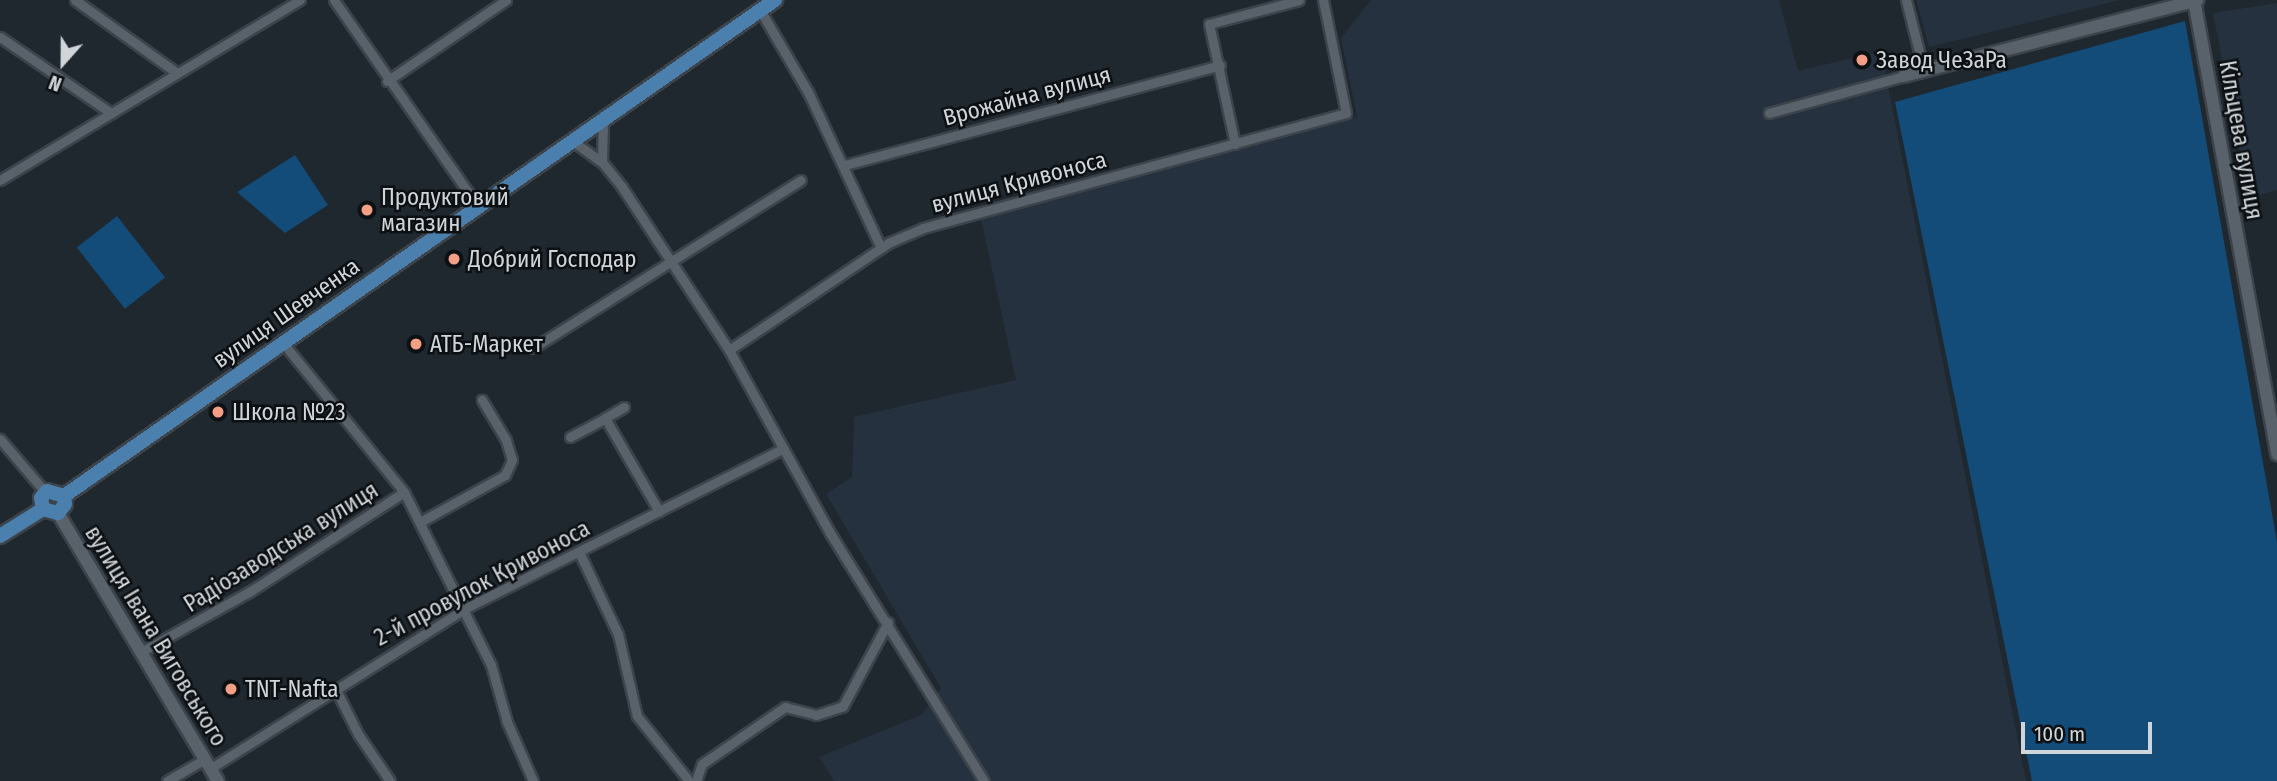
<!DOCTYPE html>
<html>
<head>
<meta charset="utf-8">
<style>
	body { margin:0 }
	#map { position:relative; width:2277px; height:781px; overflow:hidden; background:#1f272f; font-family:"Fira Sans Condensed",sans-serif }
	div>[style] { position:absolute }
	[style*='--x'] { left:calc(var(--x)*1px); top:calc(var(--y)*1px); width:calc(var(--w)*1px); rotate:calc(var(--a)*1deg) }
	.built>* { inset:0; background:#25313e }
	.green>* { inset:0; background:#134c79; transform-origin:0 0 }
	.roads { filter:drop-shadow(2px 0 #3d434a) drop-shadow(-2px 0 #3d434a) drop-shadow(0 2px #3d434a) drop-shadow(0 -2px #3d434a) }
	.street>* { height:9px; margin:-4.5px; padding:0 4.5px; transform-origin:4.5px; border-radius:4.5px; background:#59626b }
	.secondary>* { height:12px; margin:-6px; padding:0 6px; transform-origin:6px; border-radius:6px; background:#59626b }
	.primary>* { height:14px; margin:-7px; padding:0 7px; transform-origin:7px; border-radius:7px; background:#4b80ae }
	.dots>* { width:19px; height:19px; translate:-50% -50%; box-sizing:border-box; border:4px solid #0c1013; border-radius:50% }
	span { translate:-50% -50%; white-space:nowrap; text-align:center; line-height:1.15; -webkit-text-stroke:5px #0c1013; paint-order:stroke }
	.poi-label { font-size:23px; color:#d0d5da }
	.left { translate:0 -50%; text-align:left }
	.street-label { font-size:23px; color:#d0d5da }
	.north { position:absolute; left:28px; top:28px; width:70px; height:70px; -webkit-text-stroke:5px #0c1013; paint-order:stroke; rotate:201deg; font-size:19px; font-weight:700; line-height:28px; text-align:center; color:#d0d5da }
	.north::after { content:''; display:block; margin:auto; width:24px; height:32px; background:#d0d5da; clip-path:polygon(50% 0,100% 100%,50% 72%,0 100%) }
	.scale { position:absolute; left:2021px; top:722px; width:131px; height:32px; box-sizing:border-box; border:4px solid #d0d5da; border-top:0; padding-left:9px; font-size:21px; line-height:24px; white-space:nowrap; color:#d0d5da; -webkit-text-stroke:5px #0c1013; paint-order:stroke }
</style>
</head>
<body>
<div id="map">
	<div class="built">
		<div style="clip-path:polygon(1371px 0,1779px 0,1798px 71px,1881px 51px,2026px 781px,834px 781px,819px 757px,921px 715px,941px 688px,826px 494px,852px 477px,854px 417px,1016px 380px,981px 219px,1357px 117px,1341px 38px)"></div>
		<div style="clip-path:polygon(1916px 0,2120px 0,1929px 47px)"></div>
		<div style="clip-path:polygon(2277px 3px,2277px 190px,2249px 198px,2213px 13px)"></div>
	</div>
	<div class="green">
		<div style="clip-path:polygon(2185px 21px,2277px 542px,2277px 781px,2032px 781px,1895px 102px)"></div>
		<div style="clip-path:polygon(295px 155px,328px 205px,285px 233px,237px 192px)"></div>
		<div style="left:117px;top:216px;width:78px;height:51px;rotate:52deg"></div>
	</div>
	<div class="roads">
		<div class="street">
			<div style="--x:75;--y:0;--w:125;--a:35.6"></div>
			<div style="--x:334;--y:0;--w:254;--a:55.1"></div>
			<div style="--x:1906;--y:0;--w:73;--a:75.8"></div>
			<div style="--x:760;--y:10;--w:95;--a:59.7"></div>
			<div style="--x:808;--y:92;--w:172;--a:64.9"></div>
			<div style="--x:0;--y:37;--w:135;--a:34.4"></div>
			<div style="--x:387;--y:81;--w:144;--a:-34.2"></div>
			<div style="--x:1769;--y:113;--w:140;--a:-15.3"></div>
			<div style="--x:574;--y:142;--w:34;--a:36"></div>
			<div style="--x:602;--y:162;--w:32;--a:51"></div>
			<div style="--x:622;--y:187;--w:195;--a:56.7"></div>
			<div style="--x:729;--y:350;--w:209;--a:61.1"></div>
			<div style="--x:830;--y:533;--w:292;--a:58.2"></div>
			<div style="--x:1235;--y:144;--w:123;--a:-102.2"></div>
			<div style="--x:1209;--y:24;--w:93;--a:-14.9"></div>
			<div style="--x:602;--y:162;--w:40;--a:-88.6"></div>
			<div style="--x:845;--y:165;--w:388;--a:-14.9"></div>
			<div style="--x:0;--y:180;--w:350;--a:-31"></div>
			<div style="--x:283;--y:343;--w:192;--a:50.9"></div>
			<div style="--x:404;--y:492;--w:194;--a:63.3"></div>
			<div style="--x:491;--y:665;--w:59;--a:74.3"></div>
			<div style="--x:507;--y:722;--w:64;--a:66.2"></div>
			<div style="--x:533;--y:348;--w:316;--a:-32.1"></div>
			<div style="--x:729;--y:350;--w:192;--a:-33.9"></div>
			<div style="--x:888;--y:243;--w:38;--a:-23"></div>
			<div style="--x:923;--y:228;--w:438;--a:-15.2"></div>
			<div style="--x:1346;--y:113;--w:115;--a:-101.5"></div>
			<div style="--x:605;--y:418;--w:22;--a:-30"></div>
			<div style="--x:570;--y:437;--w:40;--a:-28"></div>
			<div style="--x:605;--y:418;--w:108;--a:59.9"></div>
			<div style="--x:0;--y:439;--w:71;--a:49.6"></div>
			<div style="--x:420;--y:522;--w:97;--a:-28.9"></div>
			<div style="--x:505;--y:475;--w:17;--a:-65"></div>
			<div style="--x:512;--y:460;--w:21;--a:-107"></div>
			<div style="--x:506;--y:440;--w:47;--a:-121"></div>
			<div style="--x:579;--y:552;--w:91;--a:64.6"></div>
			<div style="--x:618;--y:634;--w:84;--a:77"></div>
			<div style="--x:637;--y:716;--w:83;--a:51.3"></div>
			<div style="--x:141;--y:652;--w:124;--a:-29.1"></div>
			<div style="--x:249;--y:592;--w:184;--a:-32.8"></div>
			<div style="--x:335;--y:688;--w:51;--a:63.4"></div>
			<div style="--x:358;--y:734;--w:57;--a:55.8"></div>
			<div style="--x:211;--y:768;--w:301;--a:-32.1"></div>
			<div style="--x:466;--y:608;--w:354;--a:-26.7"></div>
			<div style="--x:167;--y:781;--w:44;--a:-30.1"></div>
			<div style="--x:696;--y:781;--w:18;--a:-71"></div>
			<div style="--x:702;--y:764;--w:101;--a:-34.5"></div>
			<div style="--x:785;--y:707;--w:32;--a:14"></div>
			<div style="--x:816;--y:715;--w:28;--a:-18"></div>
			<div style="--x:843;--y:706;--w:95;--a:-61.8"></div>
		</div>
		<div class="secondary">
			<div style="--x:2194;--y:0;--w:462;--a:79.6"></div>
			<div style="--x:1904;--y:76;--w:303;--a:-14.5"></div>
			<div style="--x:58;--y:513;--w:312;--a:59.2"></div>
		</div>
		<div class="primary">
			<div style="--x:64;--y:496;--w:867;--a:-34.9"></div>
			<div style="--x:43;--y:509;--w:11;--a:-100"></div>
			<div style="--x:41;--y:498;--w:9;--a:-49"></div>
			<div style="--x:47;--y:491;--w:18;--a:16"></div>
			<div style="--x:43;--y:509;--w:16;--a:15"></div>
			<div style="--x:58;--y:513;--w:11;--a:-52"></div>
			<div style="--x:65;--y:504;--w:8;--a:-97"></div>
			<div style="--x:0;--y:536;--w:51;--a:-32.1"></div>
		</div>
	</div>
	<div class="dots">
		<div style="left:1862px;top:60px;background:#f39f85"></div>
		<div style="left:367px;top:210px;background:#f39f85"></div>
		<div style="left:454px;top:259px;background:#f39f85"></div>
		<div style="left:416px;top:344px;background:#f39f85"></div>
		<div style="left:218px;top:412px;background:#f39f85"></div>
		<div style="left:231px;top:689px;background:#f39f85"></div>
	</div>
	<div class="poi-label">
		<span class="left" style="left:1876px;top:60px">Завод ЧеЗаРа</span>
		<span class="left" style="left:381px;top:210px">Продуктовий<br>магазин</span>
		<span class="left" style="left:468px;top:259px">Добрий Господар</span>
		<span class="left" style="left:430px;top:344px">АТБ-Маркет</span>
		<span class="left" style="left:232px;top:412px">Школа №23</span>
		<span class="left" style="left:245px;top:689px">TNT-Nafta</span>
	</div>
	<div class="street-label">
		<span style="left:1027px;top:96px;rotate:-15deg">Врожайна вулиця</span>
		<span style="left:2241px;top:140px;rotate:80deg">Кільцева вулиця</span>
		<span style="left:1019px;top:182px;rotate:-15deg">вулиця Кривоноса</span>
		<span style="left:286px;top:313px;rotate:-35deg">вулиця Шевченка</span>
		<span style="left:281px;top:547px;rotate:-32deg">Радіозаводська вулиця</span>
		<span style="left:482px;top:583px;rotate:-28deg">2-й провулок Кривоноса</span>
		<span style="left:156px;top:636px;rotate:59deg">вулиця Івана Виговського</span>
	</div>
	<div class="north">N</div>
	<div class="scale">100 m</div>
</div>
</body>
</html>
